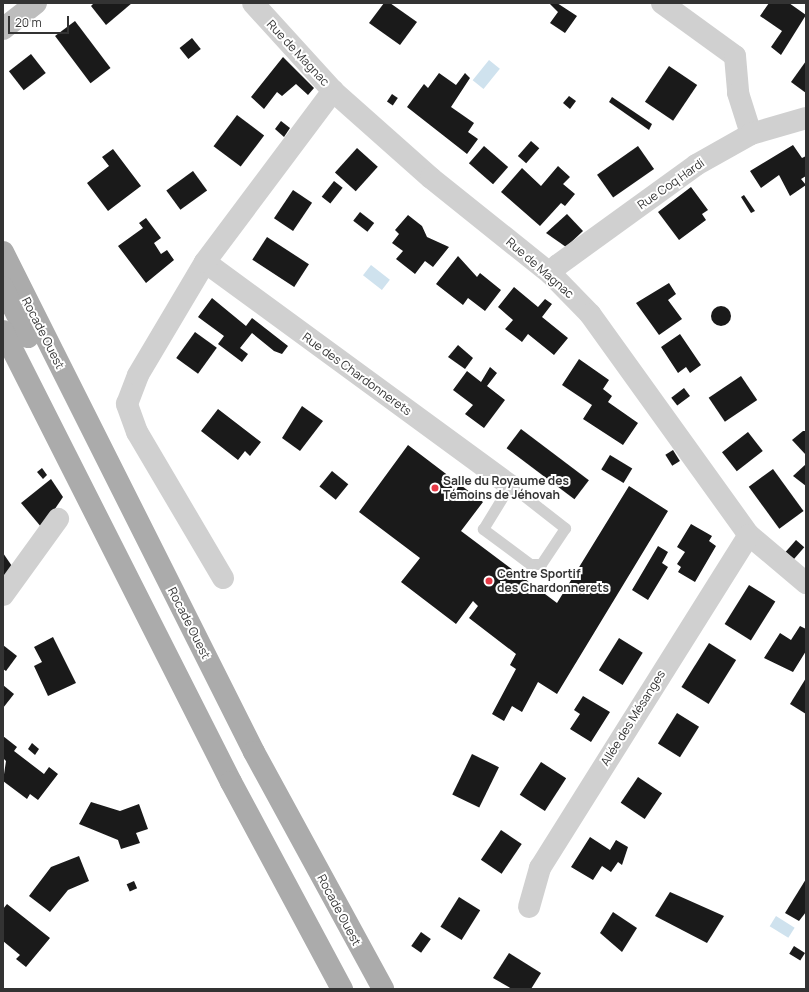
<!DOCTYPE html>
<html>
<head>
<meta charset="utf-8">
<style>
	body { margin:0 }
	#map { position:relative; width:809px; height:992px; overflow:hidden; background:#fff; font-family:Manrope,sans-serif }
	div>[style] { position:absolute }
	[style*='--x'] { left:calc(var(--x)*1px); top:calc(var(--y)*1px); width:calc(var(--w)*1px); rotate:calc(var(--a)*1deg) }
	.water>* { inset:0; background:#cfe2ee; transform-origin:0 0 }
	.building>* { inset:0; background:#1a1a1a; transform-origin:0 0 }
	.round { border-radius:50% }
	.lane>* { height:11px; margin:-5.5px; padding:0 5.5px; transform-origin:5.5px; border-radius:5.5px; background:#d0d0d0 }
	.street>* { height:22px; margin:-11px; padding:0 11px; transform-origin:11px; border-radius:11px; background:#d0d0d0 }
	.secondary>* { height:22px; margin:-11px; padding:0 11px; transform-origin:11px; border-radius:11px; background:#bdbdbd }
	.primary>* { height:22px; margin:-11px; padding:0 11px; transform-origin:11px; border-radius:11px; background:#ababab }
	.dots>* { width:11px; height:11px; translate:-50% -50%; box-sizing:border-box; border:2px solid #fff; border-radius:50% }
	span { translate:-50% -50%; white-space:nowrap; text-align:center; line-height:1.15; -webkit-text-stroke:4px #fff; paint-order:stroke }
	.street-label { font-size:12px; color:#333 }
	.poi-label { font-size:12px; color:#333; font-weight:700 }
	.left { translate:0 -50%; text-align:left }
	.frame { position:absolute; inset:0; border:4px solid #333; pointer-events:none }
	.scale { position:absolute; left:8px; top:16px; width:61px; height:18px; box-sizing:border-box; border:2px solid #333; border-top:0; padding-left:5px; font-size:12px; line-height:14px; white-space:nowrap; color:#333; -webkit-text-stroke:3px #fff; paint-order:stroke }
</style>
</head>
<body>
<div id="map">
	<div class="water">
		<div style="left:489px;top:60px;width:14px;height:26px;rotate:39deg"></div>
		<div style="left:371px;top:265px;width:24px;height:13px;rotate:38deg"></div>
		<div style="left:776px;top:916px;width:22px;height:12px;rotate:32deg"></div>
	</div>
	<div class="building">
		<div style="clip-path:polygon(94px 3px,132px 3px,106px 25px,91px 6px)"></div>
		<div style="clip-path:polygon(384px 3px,390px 3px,417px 22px,400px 45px,369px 23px)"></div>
		<div style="clip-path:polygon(549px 3px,557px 3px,577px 16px,565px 33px,550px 23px,558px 12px)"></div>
		<div style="clip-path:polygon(769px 3px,789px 3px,806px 15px,781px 55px,771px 47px,782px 31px,760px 16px)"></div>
		<div style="left:75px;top:21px;width:59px;height:25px;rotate:53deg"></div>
		<div style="left:192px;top:38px;width:14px;height:16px;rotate:51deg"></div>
		<div style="left:31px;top:54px;width:24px;height:28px;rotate:52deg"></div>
		<div style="clip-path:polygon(283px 57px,314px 88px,308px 95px,296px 84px,282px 96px,277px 92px,264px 109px,251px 97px)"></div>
		<div style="clip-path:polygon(806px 61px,806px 93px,791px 82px)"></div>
		<div style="left:669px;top:66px;width:34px;height:43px;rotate:34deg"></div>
		<div style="clip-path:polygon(439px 73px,456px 85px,465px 73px,470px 78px,451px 107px,474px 123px,468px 132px,478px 139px,467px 154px,407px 107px,424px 84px,428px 88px)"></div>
		<div style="left:392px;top:94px;width:7px;height:9px;rotate:34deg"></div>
		<div style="clip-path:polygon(569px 96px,576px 101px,570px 109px,563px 103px)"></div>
		<div style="clip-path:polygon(612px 97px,652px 124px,649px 130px,609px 102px)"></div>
		<div style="left:237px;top:115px;width:34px;height:39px;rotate:37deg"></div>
		<div style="clip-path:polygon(281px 121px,290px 128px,284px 137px,275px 129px)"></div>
		<div style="left:531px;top:141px;width:11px;height:20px;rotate:41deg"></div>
		<div style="clip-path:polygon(793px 145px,802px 158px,806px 156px,806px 176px,801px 179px,806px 185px,790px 196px,779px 175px,761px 188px,750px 171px)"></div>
		<div style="left:484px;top:146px;width:32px;height:23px;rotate:41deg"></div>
		<div style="left:638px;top:146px;width:28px;height:50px;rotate:55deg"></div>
		<div style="left:357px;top:148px;width:28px;height:33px;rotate:42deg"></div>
		<div style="clip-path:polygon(113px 149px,141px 186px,108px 211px,87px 183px,109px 166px,102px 157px)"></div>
		<div style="clip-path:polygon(558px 166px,570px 177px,563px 184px,575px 194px,565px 206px,561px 203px,540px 226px,501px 192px,522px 168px,541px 186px)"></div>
		<div style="left:193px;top:171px;width:24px;height:33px;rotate:54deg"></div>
		<div style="left:334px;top:181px;width:11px;height:20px;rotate:38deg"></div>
		<div style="clip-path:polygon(691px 187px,708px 210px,702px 214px,706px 220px,679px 240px,658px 212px)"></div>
		<div style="left:293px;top:190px;width:23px;height:34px;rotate:34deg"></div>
		<div style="clip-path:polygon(744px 195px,755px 211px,751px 213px,741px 197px)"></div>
		<div style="left:360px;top:212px;width:18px;height:11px;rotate:38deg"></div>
		<div style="clip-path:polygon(567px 214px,583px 231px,566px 247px,546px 233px)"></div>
		<div style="clip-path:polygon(408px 215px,422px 226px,427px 237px,449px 247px,433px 267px,425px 261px,415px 274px,396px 259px,403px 251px,392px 243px,399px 234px,395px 230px)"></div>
		<div style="clip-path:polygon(146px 218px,161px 238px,154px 243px,161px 254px,167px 250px,174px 260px,146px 283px,118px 246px,143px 228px,139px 223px)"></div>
		<div style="left:267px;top:237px;width:50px;height:27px;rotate:33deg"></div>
		<div style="clip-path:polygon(458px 256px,477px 277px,480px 273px,501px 290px,485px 311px,468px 298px,463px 305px,436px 284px)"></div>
		<div style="clip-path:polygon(669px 283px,676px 294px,668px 300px,682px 319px,659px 335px,636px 303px)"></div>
		<div style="clip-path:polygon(514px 287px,538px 307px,545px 299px,552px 304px,542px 317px,568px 338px,554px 355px,528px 334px,522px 342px,505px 329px,513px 320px,498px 307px)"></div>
		<div style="clip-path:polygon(212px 298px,246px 326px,252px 318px,288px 346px,282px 354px,274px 351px,252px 333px,240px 348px,248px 354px,242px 362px,218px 344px,224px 336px,198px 317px)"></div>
		<div class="round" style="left:711px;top:306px;width:20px;height:20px"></div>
		<div style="left:195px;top:332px;width:27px;height:32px;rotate:36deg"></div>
		<div style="clip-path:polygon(680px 334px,701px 365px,690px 373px,686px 367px,678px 373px,661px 347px)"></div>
		<div style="clip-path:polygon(458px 345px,473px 358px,465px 369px,448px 357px)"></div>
		<div style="clip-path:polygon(579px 359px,609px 380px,603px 389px,612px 396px,608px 402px,638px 423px,623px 445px,583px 419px,592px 405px,562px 385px)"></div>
		<div style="clip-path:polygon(490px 367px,497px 373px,487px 386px,505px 400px,484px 428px,465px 414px,473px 405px,453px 390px,467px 371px,481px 382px)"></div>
		<div style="left:741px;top:376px;width:29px;height:39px;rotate:56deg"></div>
		<div style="left:684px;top:388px;width:10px;height:16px;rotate:53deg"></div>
		<div style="clip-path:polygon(302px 406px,323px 421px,300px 451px,282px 438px)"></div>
		<div style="clip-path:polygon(218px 409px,261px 442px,250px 456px,245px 451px,238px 460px,201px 431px)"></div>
		<div style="left:521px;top:429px;width:85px;height:24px;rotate:37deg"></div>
		<div style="clip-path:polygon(803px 431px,806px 431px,806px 455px,792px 440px)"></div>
		<div style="left:748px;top:432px;width:24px;height:33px;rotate:52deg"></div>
		<div style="clip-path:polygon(408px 445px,483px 502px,461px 531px,557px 603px,629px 486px,668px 511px,557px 694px,538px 682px,522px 712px,512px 706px,504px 721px,492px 714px,516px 669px,510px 665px,516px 654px,469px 618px,478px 606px,473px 601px,456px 624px,401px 582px,420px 558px,359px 512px)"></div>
		<div style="left:673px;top:450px;width:13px;height:9px;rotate:58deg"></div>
		<div style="left:610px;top:455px;width:26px;height:17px;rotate:31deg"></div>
		<div style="clip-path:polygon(806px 464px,806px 486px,793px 476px)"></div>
		<div style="clip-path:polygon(42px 468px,47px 475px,43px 479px,37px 472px)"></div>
		<div style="left:773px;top:469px;width:52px;height:30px;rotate:54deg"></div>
		<div style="left:332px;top:471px;width:21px;height:20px;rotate:39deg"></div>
		<div style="clip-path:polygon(51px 479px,63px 497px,42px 528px,21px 503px)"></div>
		<div style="clip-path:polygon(691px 524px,712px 536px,709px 541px,716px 546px,695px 582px,678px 572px,681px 567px,677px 564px,685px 552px,677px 547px)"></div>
		<div style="left:796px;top:540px;width:11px;height:16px;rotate:41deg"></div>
		<div style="clip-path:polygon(658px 546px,668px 552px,662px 563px,668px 567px,648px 600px,632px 590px)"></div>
		<div style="clip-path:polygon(3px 553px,14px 569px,3px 582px)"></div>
		<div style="left:749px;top:585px;width:31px;height:46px;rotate:32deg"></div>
		<div style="clip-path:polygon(800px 626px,806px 629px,806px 651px,793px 672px,764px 658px,780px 633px,791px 640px)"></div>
		<div style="clip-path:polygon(53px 637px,76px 683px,48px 696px,34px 666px,42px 662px,34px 647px)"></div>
		<div style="left:619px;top:638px;width:28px;height:38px;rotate:32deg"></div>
		<div style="left:709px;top:643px;width:32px;height:52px;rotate:32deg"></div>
		<div style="clip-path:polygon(3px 645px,17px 656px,6px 671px,3px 669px)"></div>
		<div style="clip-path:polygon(806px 678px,806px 714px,790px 704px)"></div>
		<div style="clip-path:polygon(3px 685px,14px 694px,3px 708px)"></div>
		<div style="clip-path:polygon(583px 696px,610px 712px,591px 742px,570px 729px,580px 714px,574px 710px)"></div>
		<div style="left:677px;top:713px;width:26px;height:36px;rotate:32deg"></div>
		<div style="clip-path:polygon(3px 736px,17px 747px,14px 751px,44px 774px,49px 767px,58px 774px,38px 800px,30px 794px,27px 799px,3px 781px,6px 761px,3px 758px)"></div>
		<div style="clip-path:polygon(32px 743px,39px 749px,35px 755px,28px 749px)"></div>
		<div style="left:472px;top:754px;width:30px;height:45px;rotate:26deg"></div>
		<div style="left:541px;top:762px;width:30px;height:39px;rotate:33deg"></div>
		<div style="left:638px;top:777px;width:29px;height:31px;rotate:34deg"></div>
		<div style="clip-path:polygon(91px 802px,120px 811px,139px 804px,148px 829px,136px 833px,140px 843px,121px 849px,118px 840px,79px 824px)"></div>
		<div style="left:501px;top:830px;width:25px;height:36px;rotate:34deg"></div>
		<div style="clip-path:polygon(590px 837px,610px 850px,616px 840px,628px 847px,622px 865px,618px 862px,611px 872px,602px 866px,593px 880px,571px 867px)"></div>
		<div style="clip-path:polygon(79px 856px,89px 881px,68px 890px,50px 912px,29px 896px,51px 867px)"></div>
		<div style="clip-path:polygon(806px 879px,806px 912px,799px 921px,785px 913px)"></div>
		<div style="left:134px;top:881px;width:8px;height:8px;rotate:67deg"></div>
		<div style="clip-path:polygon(670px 892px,724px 916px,707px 943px,655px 916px)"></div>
		<div style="left:459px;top:897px;width:25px;height:35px;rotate:32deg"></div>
		<div style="clip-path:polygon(7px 904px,50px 938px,26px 967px,16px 959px,20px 955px,3px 941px,3px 909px)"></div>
		<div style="clip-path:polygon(613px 912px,637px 928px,622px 952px,600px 933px)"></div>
		<div style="left:421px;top:932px;width:12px;height:17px;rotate:35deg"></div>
		<div style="left:794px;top:946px;width:13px;height:9px;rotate:32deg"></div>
		<div style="clip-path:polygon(509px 953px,541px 973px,531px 989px,512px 989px,493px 978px)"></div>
	</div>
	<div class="lane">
		<div style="--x:510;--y:485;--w:70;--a:38"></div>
		<div style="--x:565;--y:528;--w:43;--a:123.7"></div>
		<div style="--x:541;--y:564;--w:11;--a:180"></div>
		<div style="--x:530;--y:564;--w:59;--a:-143.3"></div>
		<div style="--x:483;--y:529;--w:52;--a:-58.5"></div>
	</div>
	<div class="street">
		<div style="--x:253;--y:3;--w:119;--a:47.7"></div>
		<div style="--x:333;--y:91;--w:131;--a:41.6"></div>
		<div style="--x:431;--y:178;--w:154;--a:38.7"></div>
		<div style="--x:551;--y:274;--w:56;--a:45.7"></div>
		<div style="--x:590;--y:314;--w:272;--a:54.3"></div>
		<div style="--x:749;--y:535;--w:75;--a:40.1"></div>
		<div style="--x:662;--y:3;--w:90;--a:36"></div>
		<div style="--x:735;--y:56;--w:37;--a:85"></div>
		<div style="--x:738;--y:93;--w:43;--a:72.4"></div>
		<div style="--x:205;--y:262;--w:378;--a:36.2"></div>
		<div style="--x:551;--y:274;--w:11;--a:-52"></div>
		<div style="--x:558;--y:265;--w:170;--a:-35.9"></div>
		<div style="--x:696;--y:165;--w:63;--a:-29.4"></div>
		<div style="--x:751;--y:134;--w:57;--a:-16.2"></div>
		<div style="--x:223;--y:578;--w:169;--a:-120.5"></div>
		<div style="--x:137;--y:432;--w:30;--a:-110"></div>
		<div style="--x:127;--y:404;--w:31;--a:-69"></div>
		<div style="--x:138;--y:375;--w:131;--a:-59.3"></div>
		<div style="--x:205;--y:262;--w:214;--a:-53.2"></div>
		<div style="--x:3;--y:595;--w:94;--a:-54.1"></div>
		<div style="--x:529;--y:907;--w:41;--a:-74.2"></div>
		<div style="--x:540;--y:868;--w:393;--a:-57.9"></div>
	</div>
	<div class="secondary">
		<div style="--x:3;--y:29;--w:42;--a:-38.2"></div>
	</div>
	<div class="primary">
		<div style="--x:3;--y:252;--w:559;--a:63.34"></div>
		<div style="--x:254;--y:752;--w:270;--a:61.4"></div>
		<div style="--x:3;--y:287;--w:56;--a:63.4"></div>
		<div style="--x:3;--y:331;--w:505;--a:63.18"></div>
		<div style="--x:231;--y:782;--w:235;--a:61.8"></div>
	</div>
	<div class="dots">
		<div style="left:435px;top:488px;background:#e63946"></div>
		<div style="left:489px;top:581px;background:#e63946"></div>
	</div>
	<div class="street-label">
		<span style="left:298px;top:53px;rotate:47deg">Rue de Magnac</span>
		<span style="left:671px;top:184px;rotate:-35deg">Rue Coq Hardi</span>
		<span style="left:540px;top:268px;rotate:41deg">Rue de Magnac</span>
		<span style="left:43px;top:333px;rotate:63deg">Rocade Ouest</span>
		<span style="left:357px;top:374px;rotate:36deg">Rue des Chardonnerets</span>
		<span style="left:189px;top:623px;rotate:63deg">Rocade Ouest</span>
		<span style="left:633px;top:718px;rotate:-58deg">Allée des Mésanges</span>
		<span style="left:339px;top:910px;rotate:62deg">Rocade Ouest</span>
	</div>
	<div class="poi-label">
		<span class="left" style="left:443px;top:488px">Salle du Royaume des<br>Témoins de Jéhovah</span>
		<span class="left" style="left:497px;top:581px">Centre Sportif<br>des Chardonnerets</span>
	</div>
	<div class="frame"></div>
	<div class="scale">20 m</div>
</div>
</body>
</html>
